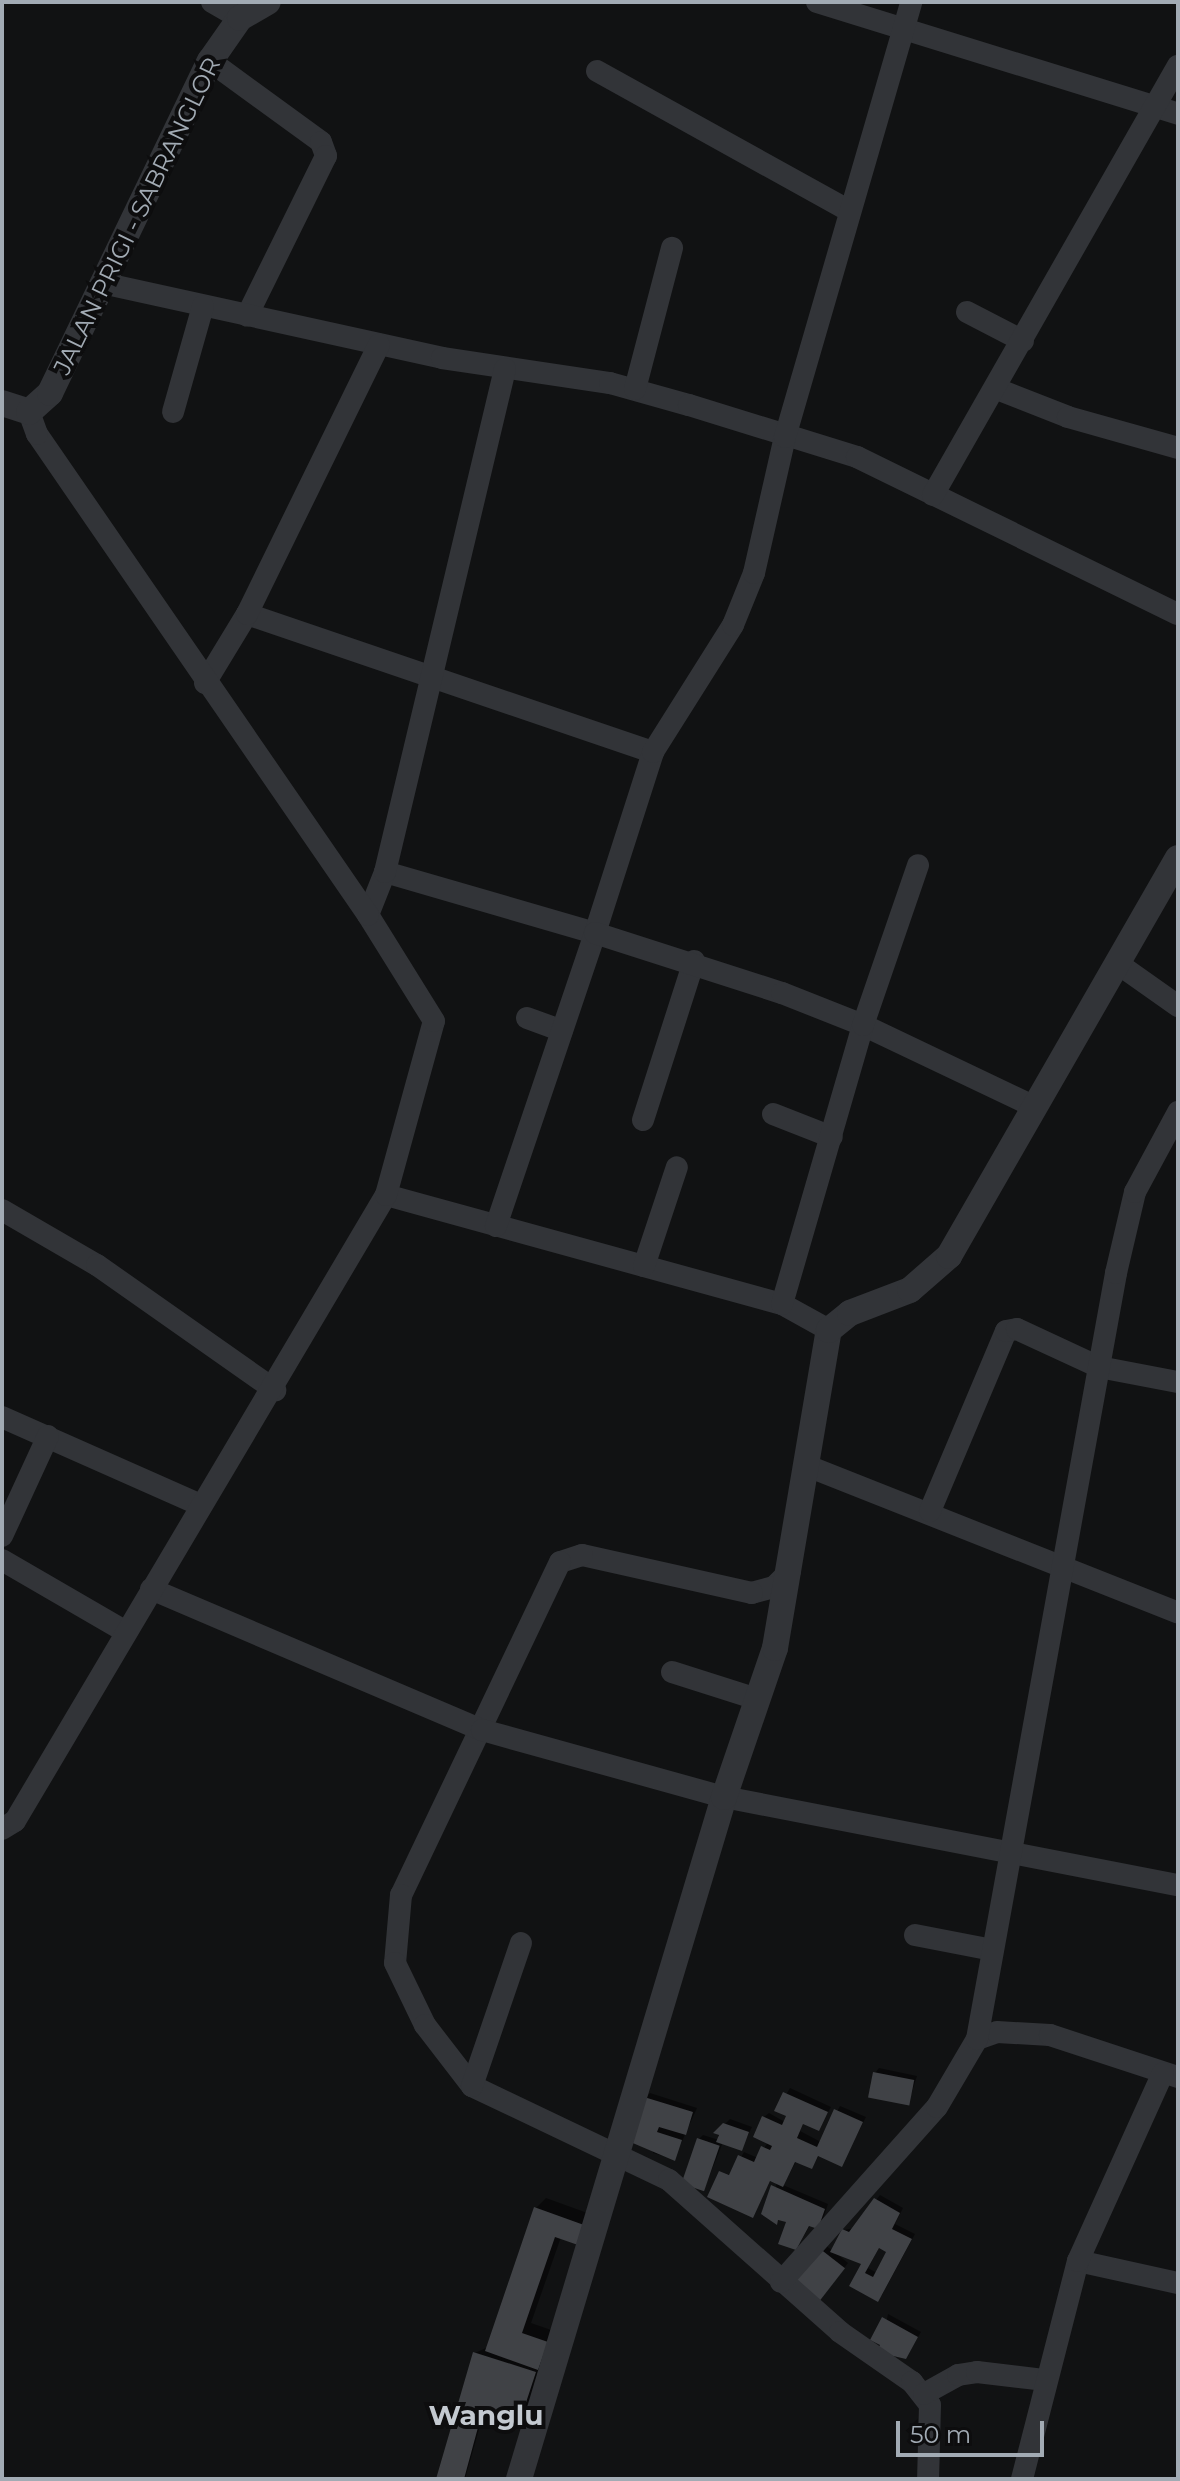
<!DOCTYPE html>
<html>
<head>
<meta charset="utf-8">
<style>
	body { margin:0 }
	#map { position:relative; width:1180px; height:2481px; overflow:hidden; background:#111213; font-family:Montserrat,sans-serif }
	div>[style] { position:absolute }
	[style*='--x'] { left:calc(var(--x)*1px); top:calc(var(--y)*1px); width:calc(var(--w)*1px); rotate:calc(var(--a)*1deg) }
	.shadow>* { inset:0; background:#0007 }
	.building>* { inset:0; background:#404246; transform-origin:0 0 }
	.minor>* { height:22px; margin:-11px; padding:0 11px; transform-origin:11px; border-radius:11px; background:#323438 }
	.tertiary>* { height:26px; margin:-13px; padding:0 13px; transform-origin:13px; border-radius:13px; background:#323438 }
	span { translate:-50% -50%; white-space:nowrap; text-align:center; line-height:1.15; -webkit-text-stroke:8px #0d0d0e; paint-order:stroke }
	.street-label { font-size:24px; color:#a2abb4 }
	.quarter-label { font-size:28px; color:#c3c9d0; font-weight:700 }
	.frame { position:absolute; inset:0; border:4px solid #a2abb4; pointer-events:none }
	.scale { position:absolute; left:896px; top:2421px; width:148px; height:36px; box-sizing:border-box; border:4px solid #a2abb4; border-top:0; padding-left:10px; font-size:24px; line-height:28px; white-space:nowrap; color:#a2abb4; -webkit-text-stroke:6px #0d0d0e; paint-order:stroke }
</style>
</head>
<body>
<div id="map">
	<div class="shadow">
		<div style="clip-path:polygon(879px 2068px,917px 2076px,908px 2104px,875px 2073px)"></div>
		<div style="clip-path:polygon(790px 2088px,831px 2107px,818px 2129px,804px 2122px,800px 2131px,821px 2142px,840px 2106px,866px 2117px,842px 2164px,820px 2154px,812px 2167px,797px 2160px,783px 2185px,828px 2204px,822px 2222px,810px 2225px,800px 2243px,788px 2221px,769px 2220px,777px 2182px,771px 2180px,752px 2215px,720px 2172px,731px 2175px,744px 2152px,758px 2158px,768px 2142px,764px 2117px,769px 2113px,785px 2122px,788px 2115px,777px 2110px)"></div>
		<div style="clip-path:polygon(650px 2093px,697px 2108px,674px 2159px,653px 2153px,645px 2098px)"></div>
		<div style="clip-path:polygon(730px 2119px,752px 2127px,741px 2149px,723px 2142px,705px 2187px,699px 2139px,703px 2135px,719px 2140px,717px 2132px)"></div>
		<div style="clip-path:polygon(evenodd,880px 2195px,903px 2208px,895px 2224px,915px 2234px,882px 2295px,878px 2299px,851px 2285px,863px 2262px,836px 2253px,848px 2263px,824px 2294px,796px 2281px,825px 2245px,833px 2251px,844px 2230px,854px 2228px,880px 2195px,880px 2246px,889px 2251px,877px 2273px,868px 2268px,880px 2246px)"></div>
		<div style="clip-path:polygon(546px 2198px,593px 2215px,587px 2232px,561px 2237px,531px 2323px,557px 2332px,527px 2411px,519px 2419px,485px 2408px,465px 2479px,438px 2479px,475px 2353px,488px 2347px,536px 2208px)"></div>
		<div style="clip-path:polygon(888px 2314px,921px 2332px,906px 2357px,882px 2344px)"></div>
	</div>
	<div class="building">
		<div style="left:873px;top:2072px;width:42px;height:26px;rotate:11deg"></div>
		<div style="clip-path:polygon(783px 2092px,828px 2112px,819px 2131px,803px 2124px,797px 2138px,817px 2147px,834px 2109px,863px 2122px,842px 2167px,818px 2156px,812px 2169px,795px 2162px,783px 2187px,770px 2181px,753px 2218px,707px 2197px,719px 2171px,729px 2175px,738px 2155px,754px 2162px,761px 2146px,770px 2150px,772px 2146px,753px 2137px,762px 2116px,782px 2125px,786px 2116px,774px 2111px)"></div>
		<div style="clip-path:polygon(644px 2097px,693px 2112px,686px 2135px,659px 2127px,657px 2132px,682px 2140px,675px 2161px,628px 2141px)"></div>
		<div style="clip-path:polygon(723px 2123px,749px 2132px,742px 2151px,716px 2142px,719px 2135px,713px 2133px)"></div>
		<div style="left:697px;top:2138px;width:24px;height:48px;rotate:19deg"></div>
		<div style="clip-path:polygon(771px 2185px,825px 2209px,818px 2229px,809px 2226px,796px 2250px,778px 2244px,786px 2222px,778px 2220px,777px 2225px,761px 2214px)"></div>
		<div style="clip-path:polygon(evenodd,874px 2198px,900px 2213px,892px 2229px,912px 2239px,878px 2302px,849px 2286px,861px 2264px,830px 2252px,842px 2229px,849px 2232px,874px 2198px,879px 2248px,886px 2252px,873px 2277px,865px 2273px,879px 2248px)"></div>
		<div style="clip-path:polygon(534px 2207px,584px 2225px,578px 2245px,555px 2237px,522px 2333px,548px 2342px,538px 2370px,485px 2351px)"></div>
		<div style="left:819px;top:2248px;width:33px;height:42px;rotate:38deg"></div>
		<div style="clip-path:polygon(882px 2317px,918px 2337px,906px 2359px,876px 2352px,880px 2345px,870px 2340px)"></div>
		<div style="clip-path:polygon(473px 2352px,536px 2372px,520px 2421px,483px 2409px,464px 2479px,436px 2479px)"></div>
	</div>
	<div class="minor">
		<div style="--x:212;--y:2;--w:32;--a:30"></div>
		<div style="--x:817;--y:2;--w:378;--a:17.2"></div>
		<div style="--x:210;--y:61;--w:137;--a:36.1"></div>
		<div style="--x:321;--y:142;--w:15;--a:70"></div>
		<div style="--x:326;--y:156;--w:178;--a:116.3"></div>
		<div style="--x:597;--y:71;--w:289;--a:29"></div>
		<div style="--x:102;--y:283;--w:348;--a:12.4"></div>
		<div style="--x:442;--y:358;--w:170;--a:8.5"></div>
		<div style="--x:610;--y:383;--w:82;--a:15.6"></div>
		<div style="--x:689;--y:405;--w:176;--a:17.2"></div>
		<div style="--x:857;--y:457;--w:357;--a:26.1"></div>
		<div style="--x:967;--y:312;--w:63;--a:27.4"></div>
		<div style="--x:635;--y:389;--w:146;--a:-75.3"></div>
		<div style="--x:997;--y:389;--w:76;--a:21.5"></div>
		<div style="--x:1068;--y:417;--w:114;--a:15.7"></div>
		<div style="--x:173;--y:412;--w:110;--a:-74.2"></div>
		<div style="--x:933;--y:495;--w:494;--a:-60.3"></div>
		<div style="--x:247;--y:614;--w:429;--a:18.8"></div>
		<div style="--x:205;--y:683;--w:81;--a:-58.7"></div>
		<div style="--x:247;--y:614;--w:300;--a:-63.9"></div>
		<div style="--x:385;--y:872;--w:219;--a:16.2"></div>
		<div style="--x:595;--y:933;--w:190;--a:-72.2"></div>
		<div style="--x:653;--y:752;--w:150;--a:-57.8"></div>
		<div style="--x:733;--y:625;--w:56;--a:-68"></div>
		<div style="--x:754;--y:573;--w:139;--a:-77.2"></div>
		<div style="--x:785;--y:437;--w:453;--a:-73.8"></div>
		<div style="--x:368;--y:915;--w:46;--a:-68.4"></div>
		<div style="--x:385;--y:872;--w:517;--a:-76.58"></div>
		<div style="--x:1117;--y:963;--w:75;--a:35.2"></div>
		<div style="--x:527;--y:1018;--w:37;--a:20"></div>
		<div style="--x:773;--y:1114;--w:63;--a:21.3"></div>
		<div style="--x:643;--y:1120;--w:167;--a:-72.2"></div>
		<div style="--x:386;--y:1195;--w:411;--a:15.4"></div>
		<div style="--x:782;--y:1304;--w:54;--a:29"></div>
		<div style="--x:2;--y:1210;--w:110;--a:30.1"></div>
		<div style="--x:97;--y:1265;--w:218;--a:35.1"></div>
		<div style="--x:496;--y:1226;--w:309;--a:-71.3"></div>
		<div style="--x:595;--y:933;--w:196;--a:17.8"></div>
		<div style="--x:782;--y:993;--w:87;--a:21.6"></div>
		<div style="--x:863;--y:1025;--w:191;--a:25.5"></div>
		<div style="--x:644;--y:1266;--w:104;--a:-71.6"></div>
		<div style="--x:782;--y:1304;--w:291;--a:-73.8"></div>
		<div style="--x:863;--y:1025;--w:169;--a:-71"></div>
		<div style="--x:2;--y:1417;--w:218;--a:23.9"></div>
		<div style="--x:805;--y:1465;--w:401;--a:21.6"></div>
		<div style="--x:930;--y:1511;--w:195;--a:-67.1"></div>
		<div style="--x:1006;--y:1331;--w:11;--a:-10"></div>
		<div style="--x:1017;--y:1329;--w:90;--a:24.9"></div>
		<div style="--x:1099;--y:1367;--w:80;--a:10.8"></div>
		<div style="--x:2;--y:1536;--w:110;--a:-65.3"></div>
		<div style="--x:2;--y:1560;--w:143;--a:30.1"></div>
		<div style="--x:790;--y:1571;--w:23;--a:135"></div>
		<div style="--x:774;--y:1587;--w:23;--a:165"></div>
		<div style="--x:752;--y:1593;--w:174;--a:-167.4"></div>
		<div style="--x:582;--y:1555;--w:23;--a:162"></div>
		<div style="--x:560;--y:1562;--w:369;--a:115.5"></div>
		<div style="--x:401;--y:1895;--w:68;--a:95"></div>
		<div style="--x:395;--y:1963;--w:69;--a:64.2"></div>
		<div style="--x:425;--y:2025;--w:77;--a:52.4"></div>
		<div style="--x:472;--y:2086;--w:218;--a:25.5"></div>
		<div style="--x:669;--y:2180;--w:229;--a:41.6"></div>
		<div style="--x:840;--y:2332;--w:88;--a:34.8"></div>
		<div style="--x:912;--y:2382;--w:29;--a:52"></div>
		<div style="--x:930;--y:2405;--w:74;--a:91.5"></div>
		<div style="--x:151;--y:1589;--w:360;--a:23.1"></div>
		<div style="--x:482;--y:1730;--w:251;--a:15.5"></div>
		<div style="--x:724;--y:1797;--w:462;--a:11"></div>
		<div style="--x:672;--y:1672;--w:89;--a:17.6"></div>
		<div style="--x:2;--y:1829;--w:15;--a:-32"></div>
		<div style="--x:15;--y:1821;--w:728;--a:-59.35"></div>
		<div style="--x:386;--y:1195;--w:180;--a:-74.6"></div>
		<div style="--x:434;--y:1021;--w:125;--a:-121.9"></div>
		<div style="--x:368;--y:915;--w:584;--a:-124.53"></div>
		<div style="--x:37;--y:434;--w:23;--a:-110"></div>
		<div style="--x:915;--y:1935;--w:79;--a:10.9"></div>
		<div style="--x:977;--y:2039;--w:21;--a:-19"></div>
		<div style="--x:997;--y:2032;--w:53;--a:3.2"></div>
		<div style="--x:1050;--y:2035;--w:135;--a:18.2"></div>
		<div style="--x:472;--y:2086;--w:151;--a:-71.1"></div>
		<div style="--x:1078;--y:2261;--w:102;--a:12.4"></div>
		<div style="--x:781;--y:2282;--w:234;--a:-48.3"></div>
		<div style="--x:937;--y:2107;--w:79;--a:-59.5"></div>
		<div style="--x:977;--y:2039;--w:779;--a:-79.71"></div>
		<div style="--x:1116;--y:1273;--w:83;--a:-76.8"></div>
		<div style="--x:1135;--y:1192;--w:91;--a:-61.7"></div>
		<div style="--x:924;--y:2394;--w:39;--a:-29"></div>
		<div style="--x:958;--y:2375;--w:19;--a:-9"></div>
		<div style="--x:977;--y:2372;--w:67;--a:6.8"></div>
		<div style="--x:1022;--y:2479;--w:225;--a:-75.6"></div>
		<div style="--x:1078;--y:2261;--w:206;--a:-65.7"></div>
	</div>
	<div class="tertiary">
		<div style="--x:2;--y:403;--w:28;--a:18"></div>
		<div style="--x:29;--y:412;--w:28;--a:-42"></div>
		<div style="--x:50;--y:393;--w:369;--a:-64.3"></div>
		<div style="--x:210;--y:61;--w:52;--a:-55.1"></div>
		<div style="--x:240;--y:18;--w:32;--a:-30"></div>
		<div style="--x:519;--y:2479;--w:712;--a:-73.27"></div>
		<div style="--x:724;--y:1797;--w:157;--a:-71.1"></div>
		<div style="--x:775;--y:1648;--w:323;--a:-80.4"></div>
		<div style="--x:829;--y:1330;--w:27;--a:-39"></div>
		<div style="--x:850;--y:1313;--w:64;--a:-21"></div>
		<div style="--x:910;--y:1290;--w:52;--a:-41.1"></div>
		<div style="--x:949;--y:1256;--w:459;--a:-60.1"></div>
	</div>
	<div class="street-label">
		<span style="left:137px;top:216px;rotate:-64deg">JALAN PRIGI - SABRANGLOR</span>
	</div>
	<div class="quarter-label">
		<span style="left:486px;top:2415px">Wanglu</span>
	</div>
	<div class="frame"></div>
	<div class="scale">50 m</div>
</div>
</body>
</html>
